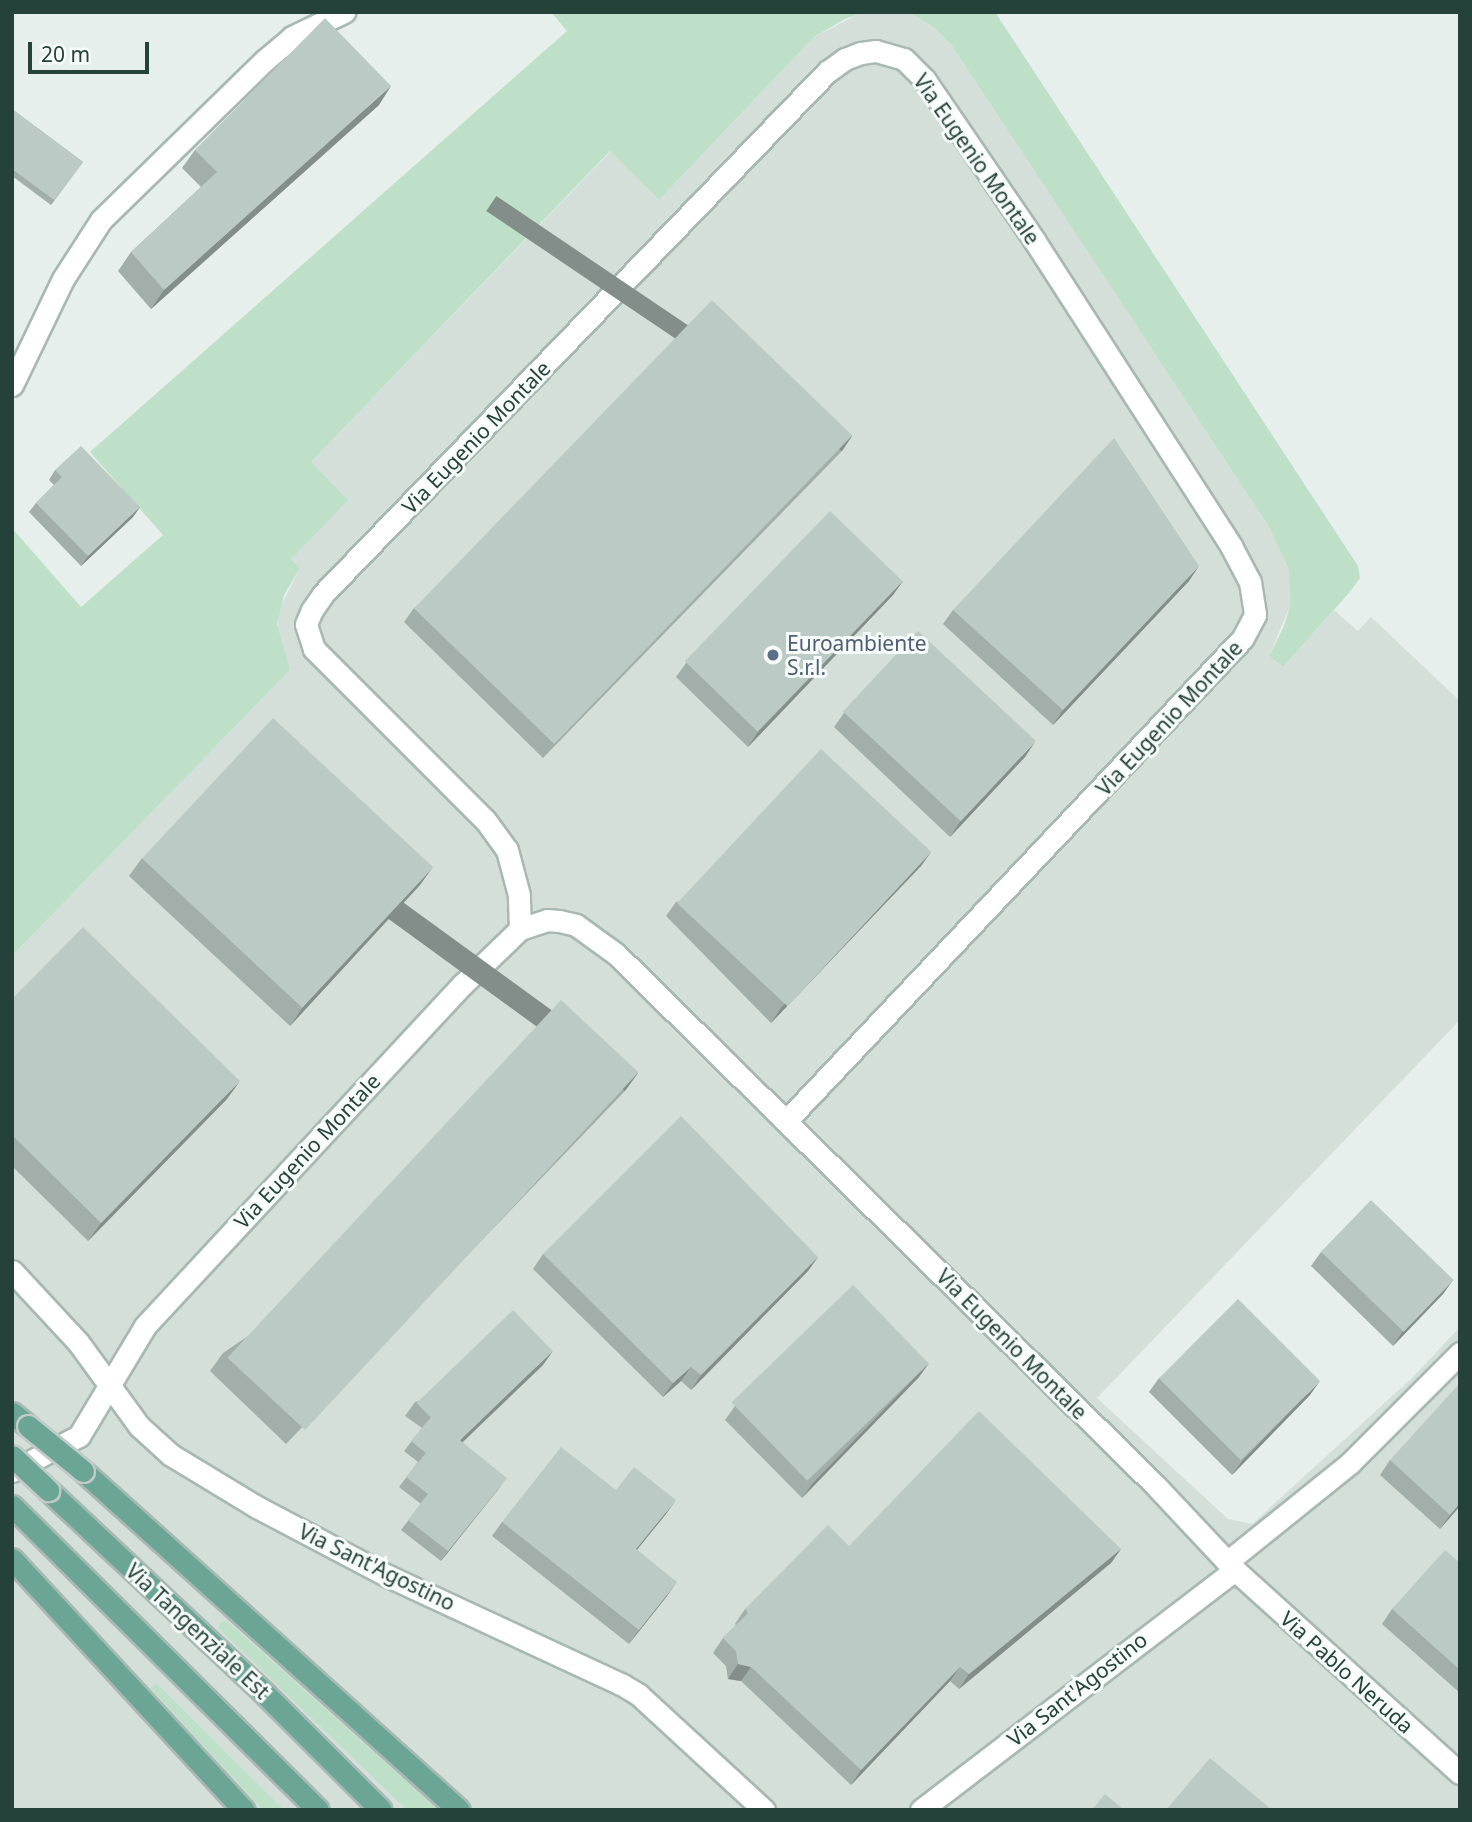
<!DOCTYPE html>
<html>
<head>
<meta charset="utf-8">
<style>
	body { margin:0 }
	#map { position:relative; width:1472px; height:1822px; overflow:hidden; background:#e6efeb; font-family:"Noto Sans",sans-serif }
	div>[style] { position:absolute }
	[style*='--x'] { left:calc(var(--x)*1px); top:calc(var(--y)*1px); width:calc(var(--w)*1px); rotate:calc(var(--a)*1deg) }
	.built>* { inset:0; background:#d4dfda }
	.green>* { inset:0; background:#bfe0c8 }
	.roads { filter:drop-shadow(2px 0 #a8b8b2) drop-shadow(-2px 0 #a8b8b2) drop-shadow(0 2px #a8b8b2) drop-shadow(0 -2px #a8b8b2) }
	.minor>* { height:21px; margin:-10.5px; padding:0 10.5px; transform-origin:10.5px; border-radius:10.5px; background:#fff }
	.primary>* { height:21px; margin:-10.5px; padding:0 10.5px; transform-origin:10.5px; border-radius:10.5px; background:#6aa596 }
	.bridges { filter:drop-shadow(2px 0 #c2cac8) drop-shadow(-2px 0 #c2cac8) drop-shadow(0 2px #c2cac8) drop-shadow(0 -2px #c2cac8) }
	.primary-bridge>* { height:21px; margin:-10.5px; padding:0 10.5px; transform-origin:10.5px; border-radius:10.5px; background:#6aa596 }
	.wall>* { inset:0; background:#a1aea9 }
	.shaded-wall>* { inset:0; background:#838d89; transform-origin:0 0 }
	.building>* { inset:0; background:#bbcac4; transform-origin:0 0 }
	.dots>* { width:19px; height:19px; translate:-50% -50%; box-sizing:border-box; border:4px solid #f7fbf9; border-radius:50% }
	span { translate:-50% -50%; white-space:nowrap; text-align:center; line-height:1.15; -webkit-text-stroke:6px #f7fbf9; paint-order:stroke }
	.street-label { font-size:21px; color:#24423a }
	.service-label { font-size:21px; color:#4e5e75 }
	.left { translate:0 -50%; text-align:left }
	.frame { position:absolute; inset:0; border:14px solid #24423a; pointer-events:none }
	.scale { position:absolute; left:28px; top:42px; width:121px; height:32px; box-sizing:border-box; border:4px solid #24423a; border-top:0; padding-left:9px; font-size:21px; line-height:24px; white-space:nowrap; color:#24423a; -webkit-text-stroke:5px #f7fbf9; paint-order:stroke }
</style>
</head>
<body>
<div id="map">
	<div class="built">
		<div style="clip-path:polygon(897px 12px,912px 14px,933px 27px,952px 46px,1269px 527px,1289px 570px,1290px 606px,1269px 656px,1283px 667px,1334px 610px,1358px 631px,1371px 617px,1460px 701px,1460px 1020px,1097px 1398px,1228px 1519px,1252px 1524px,1412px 1378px,1460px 1327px,1460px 1810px,12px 1810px,12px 956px,290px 670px,278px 636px,278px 612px,300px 568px,291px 559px,310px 463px,611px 151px,659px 200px,814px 37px,861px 13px)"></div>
	</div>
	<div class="green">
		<div style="clip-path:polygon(551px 12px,866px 12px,845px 19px,814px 37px,659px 200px,610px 151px,311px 462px,348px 500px,291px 559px,300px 568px,284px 595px,277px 624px,290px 670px,12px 956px,12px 528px,81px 607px,163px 535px,90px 452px,567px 31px)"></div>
		<div style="clip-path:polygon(897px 12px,995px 12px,1358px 566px,1360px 578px,1349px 593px,1283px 667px,1269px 656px,1284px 626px,1290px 606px,1289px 570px,1269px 527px,952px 46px,933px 27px,912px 14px)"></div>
		<div style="clip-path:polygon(226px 1620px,377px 1755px,439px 1810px,407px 1810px,219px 1629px,220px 1623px)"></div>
		<div style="clip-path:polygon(156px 1683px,284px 1810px,263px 1810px,150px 1688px)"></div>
	</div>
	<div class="roads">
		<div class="minor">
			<div style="--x:12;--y:385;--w:118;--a:-64.3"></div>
			<div style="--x:63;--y:279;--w:70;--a:-57.2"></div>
			<div style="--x:101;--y:220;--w:229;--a:-44.3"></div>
			<div style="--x:265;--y:60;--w:35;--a:-40"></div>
			<div style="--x:292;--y:37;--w:58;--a:-25.7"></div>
			<div style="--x:520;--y:929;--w:34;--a:-92"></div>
			<div style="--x:519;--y:895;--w:47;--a:-104.9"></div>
			<div style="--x:507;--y:850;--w:37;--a:-126"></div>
			<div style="--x:485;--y:820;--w:242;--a:-135"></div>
			<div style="--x:314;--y:649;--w:26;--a:-108"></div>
			<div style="--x:306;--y:624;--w:15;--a:-67"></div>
			<div style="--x:312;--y:610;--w:19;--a:-55"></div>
			<div style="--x:323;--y:594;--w:726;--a:-46.01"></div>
			<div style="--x:827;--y:72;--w:22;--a:-36"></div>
			<div style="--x:845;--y:59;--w:17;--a:-21"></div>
			<div style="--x:861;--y:53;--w:15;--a:-8"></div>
			<div style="--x:876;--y:51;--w:29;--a:16"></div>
			<div style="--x:904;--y:59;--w:30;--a:45"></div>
			<div style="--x:925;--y:80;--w:194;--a:55.7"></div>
			<div style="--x:1034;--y:240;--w:364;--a:57.2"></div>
			<div style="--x:1231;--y:546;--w:41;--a:62.2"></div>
			<div style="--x:1250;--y:582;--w:33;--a:81"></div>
			<div style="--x:1255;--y:615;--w:27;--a:118"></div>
			<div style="--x:1242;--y:639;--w:664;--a:133.41"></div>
			<div style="--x:12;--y:1271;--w:97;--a:47.1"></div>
			<div style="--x:78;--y:1342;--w:104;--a:54"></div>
			<div style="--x:139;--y:1426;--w:43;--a:42.2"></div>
			<div style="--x:171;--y:1455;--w:100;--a:31.2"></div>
			<div style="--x:257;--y:1507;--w:148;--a:27.8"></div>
			<div style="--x:388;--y:1576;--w:257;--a:24.9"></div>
			<div style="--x:621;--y:1684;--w:21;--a:31"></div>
			<div style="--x:639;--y:1695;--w:170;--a:42.6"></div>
			<div style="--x:12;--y:1471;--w:76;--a:-27.6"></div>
			<div style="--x:79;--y:1436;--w:128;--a:-59"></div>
			<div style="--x:145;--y:1326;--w:466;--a:-47.1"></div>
			<div style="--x:462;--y:985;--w:81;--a:-44"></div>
			<div style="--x:520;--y:929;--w:28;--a:-18"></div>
			<div style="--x:547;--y:920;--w:12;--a:5"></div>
			<div style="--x:559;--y:921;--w:17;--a:13"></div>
			<div style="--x:576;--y:925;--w:49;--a:35.9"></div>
			<div style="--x:616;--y:954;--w:758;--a:44.57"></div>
			<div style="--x:1156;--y:1486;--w:115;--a:46.8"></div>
			<div style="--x:1235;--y:1570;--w:303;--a:42.1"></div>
			<div style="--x:1227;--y:1562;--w:158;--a:-38.8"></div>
			<div style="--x:1350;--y:1463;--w:156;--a:-45"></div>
			<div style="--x:921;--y:1810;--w:395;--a:-37.4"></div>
		</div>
		<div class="primary">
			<div style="--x:12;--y:1413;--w:21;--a:39"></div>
			<div style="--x:83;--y:1471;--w:506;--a:42.04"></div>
			<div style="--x:48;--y:1490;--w:296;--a:43.2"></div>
			<div style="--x:264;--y:1693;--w:165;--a:45"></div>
			<div style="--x:12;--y:1506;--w:431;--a:44.8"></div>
			<div style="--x:12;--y:1559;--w:342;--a:47.3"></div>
		</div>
	</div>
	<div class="bridges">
		<div class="primary-bridge">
			<div style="--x:28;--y:1426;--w:71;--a:39.3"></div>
			<div style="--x:12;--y:1456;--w:50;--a:43.4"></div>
		</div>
	</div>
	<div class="wall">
		<div style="clip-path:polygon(379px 105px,151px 309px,118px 271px,131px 252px,201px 187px,182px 168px,195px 150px)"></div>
		<div style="clip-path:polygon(12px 109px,83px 162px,51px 205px,12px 176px)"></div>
		<div style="clip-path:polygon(852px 436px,842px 451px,543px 758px,404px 622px,414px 608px)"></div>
		<div style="clip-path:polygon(55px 470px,140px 507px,133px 517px,81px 566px,29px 512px,36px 503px,54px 485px,49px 480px)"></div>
		<div style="clip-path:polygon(903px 581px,893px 595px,748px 747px,676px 677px,686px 663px)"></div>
		<div style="clip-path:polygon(1189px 581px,1053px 725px,943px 624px,953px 610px)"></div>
		<div style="clip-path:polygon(844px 713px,1025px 757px,950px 837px,834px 727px)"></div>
		<div style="clip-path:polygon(931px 852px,921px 866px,771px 1023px,666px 916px,676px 902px)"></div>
		<div style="clip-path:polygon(142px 858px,420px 885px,290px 1026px,129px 876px)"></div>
		<div style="clip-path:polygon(12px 999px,227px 1099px,88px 1241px,12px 1166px)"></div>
		<div style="clip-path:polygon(638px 1073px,625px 1091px,286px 1444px,210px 1371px,223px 1353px)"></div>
		<div style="clip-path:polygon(1321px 1252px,1453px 1280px,1443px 1294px,1393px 1346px,1311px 1266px)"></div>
		<div style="clip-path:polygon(543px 1254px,818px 1257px,808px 1271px,691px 1390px,681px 1381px,663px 1397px,533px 1269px)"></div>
		<div style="clip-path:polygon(929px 1363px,919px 1377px,802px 1498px,725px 1420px,735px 1406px)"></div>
		<div style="clip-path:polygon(543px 1365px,462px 1443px,500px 1487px,441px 1561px,401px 1530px,421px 1504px,399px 1487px,418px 1462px,404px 1451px,422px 1428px,405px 1416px,415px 1402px)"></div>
		<div style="clip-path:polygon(1159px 1378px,1310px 1395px,1232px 1475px,1149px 1392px)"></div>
		<div style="clip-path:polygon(1390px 1460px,1460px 1506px,1440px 1529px,1380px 1475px)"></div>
		<div style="clip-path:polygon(616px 1490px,666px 1514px,637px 1550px,667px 1596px,629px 1644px,492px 1536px,502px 1522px)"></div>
		<div style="clip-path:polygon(849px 1546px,1121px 1549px,1111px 1563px,959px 1689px,950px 1681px,851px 1785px,741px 1681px,728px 1679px,726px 1666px,713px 1653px,723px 1638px,736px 1625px,735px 1624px,745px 1609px)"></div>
		<div style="clip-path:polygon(1460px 1563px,1460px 1693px,1382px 1624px,1392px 1609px)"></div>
	</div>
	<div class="shaded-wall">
		<div style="clip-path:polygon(391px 86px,379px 105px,151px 309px,164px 290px)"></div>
		<div style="left:852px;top:436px;width:18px;height:429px;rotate:124deg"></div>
		<div style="clip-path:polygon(140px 507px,133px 517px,81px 566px,88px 556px)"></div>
		<div style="clip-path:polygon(1199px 566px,1189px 581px,1053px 725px,1063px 710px)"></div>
		<div style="clip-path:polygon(903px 581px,893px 595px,748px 747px,758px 732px)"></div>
		<div style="clip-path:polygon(1035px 742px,1025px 757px,950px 837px,960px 822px)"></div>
		<div style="clip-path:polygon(931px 852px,921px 866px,771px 1023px,781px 1008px)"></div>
		<div style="clip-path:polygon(433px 867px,420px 885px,290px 1026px,303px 1007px)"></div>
		<div style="left:638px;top:1073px;width:22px;height:489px;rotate:126deg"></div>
		<div style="clip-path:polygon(240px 1081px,227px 1099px,88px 1241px,101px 1223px)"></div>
		<div style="clip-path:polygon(818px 1257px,808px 1271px,691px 1390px,701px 1375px)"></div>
		<div style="clip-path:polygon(1453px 1280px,1443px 1294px,1393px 1346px,1403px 1331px)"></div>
		<div style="clip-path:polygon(553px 1351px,543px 1365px,453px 1451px,463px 1437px)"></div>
		<div style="clip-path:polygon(929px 1363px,919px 1377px,802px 1498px,812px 1484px)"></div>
		<div style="clip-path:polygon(691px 1367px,681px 1381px,663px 1397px,673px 1383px)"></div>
		<div style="clip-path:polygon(1320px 1381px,1310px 1395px,1232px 1475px,1242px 1461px)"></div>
		<div style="clip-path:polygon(507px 1478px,500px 1487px,441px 1561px,448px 1551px)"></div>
		<div style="clip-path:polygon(676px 1500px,666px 1514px,626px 1563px,636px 1549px)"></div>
		<div style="clip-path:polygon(1460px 1503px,1460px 1506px,1440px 1529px,1450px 1515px)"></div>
		<div style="clip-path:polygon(1121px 1549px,1111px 1563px,959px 1689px,969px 1674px)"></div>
		<div style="clip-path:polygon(677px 1582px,667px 1596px,629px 1644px,639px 1630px)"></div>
		<div style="clip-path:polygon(738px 1664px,751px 1667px,741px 1681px,728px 1679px)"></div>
		<div style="clip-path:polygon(960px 1667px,950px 1681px,851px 1785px,861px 1770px)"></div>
	</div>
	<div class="building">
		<div style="clip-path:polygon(325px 18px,391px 86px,164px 290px,131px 252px,217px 172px,195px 150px)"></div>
		<div style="clip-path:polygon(12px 109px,83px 162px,54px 200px,12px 169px)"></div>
		<div style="left:712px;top:300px;width:195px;height:429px;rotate:44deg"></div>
		<div style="clip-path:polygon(1114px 438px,1199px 566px,1063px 710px,953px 610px)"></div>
		<div style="clip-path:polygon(81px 446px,140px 507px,88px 556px,36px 503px,62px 477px,55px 470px)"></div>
		<div style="left:830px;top:511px;width:101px;height:209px;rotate:44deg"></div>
		<div style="left:918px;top:631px;width:161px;height:110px;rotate:43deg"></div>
		<div style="left:273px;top:718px;width:219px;height:192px;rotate:43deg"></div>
		<div style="left:821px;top:749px;width:151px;height:211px;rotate:43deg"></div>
		<div style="clip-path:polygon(83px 927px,240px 1081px,101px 1223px,12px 1135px,12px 999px)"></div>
		<div style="left:561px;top:1000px;width:106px;height:489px;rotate:43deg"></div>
		<div style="clip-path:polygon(681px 1116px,818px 1257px,701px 1375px,691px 1367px,673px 1383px,543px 1254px)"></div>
		<div style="left:1371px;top:1200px;width:115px;height:72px;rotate:44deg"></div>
		<div style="left:853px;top:1285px;width:109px;height:169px;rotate:46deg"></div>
		<div style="left:1238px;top:1299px;width:116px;height:112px;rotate:45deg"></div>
		<div style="left:513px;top:1310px;width:57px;height:134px;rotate:46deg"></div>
		<div style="clip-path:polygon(1460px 1383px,1460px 1503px,1450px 1515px,1390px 1460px)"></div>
		<div style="clip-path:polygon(979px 1411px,1121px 1549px,969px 1674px,960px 1667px,861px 1770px,751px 1667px,738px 1664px,736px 1651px,723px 1638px,748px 1613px,745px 1609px,828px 1525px,849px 1546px)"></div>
		<div style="clip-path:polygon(431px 1417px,507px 1478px,448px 1551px,408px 1520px,428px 1494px,406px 1477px,426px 1453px,411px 1441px)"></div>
		<div style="clip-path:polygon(561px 1447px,616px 1490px,634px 1467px,676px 1500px,636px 1549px,677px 1582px,639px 1630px,502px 1522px)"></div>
		<div style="clip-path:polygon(1445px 1550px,1460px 1563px,1460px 1670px,1392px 1609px)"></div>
		<div style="clip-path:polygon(1210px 1758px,1272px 1810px,1166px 1810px)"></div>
		<div style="clip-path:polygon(1105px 1794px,1124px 1810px,1092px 1810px)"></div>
	</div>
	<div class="dots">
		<div style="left:773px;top:655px;background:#5c6f8a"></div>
	</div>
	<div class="street-label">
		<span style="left:977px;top:159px;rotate:55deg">Via Eugenio Montale</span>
		<span style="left:476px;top:437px;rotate:-46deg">Via Eugenio Montale</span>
		<span style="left:1169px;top:718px;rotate:-47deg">Via Eugenio Montale</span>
		<span style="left:307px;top:1151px;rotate:-47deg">Via Eugenio Montale</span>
		<span style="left:1012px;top:1344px;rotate:45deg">Via Eugenio Montale</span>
		<span style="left:377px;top:1567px;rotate:26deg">Via Sant'Agostino</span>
		<span style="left:198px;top:1631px;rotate:43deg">Via Tangenziale Est</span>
		<span style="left:1347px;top:1672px;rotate:42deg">Via Pablo Neruda</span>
		<span style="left:1077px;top:1689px;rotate:-38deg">Via Sant'Agostino</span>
	</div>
	<div class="service-label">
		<span class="left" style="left:787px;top:655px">Euroambiente<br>S.r.l.</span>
	</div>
	<div class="frame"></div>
	<div class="scale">20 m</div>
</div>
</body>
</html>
